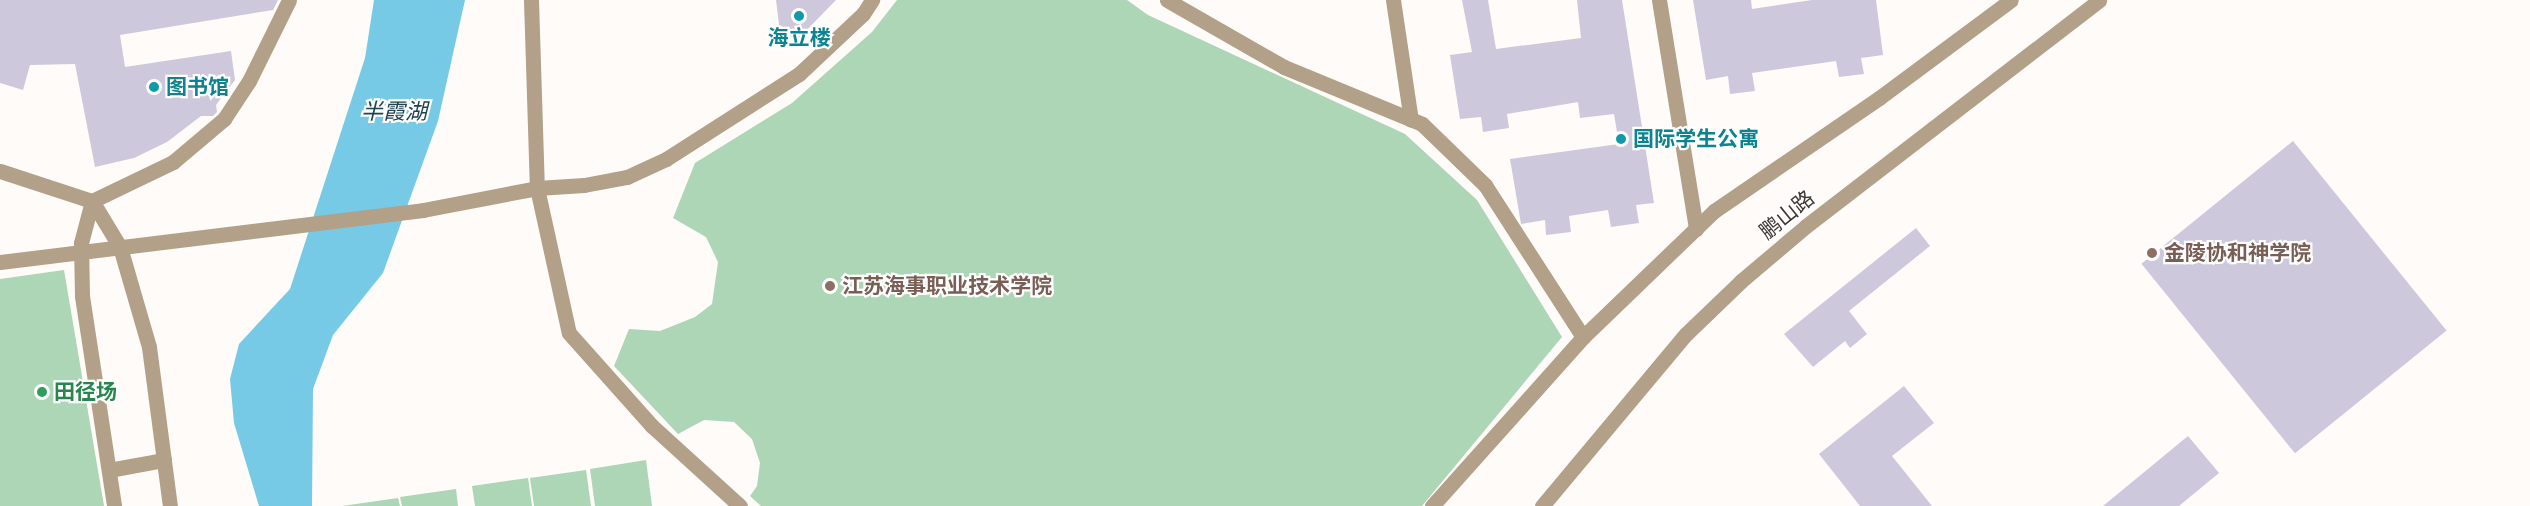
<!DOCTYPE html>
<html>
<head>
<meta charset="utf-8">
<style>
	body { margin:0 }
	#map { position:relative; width:2530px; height:506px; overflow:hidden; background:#fffbf8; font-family:Raleway,"Noto Sans SC",sans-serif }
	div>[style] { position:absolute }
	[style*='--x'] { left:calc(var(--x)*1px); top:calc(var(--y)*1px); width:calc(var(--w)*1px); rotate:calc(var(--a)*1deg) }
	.green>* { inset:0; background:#acd6b5 }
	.water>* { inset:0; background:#76cae5 }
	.building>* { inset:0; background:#cdc8dc; transform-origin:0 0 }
	.minor>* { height:15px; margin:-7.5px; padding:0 7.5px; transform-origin:7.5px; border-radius:7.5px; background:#b2a088 }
	.dots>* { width:16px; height:16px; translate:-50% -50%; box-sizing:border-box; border:3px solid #fff; border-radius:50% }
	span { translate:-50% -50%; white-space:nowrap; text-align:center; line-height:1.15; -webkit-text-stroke:4.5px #fff; paint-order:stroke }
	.culture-label { font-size:21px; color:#0d838f; font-weight:700 }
	.left { translate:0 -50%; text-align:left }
	.street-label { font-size:21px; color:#3d3530 }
	.education-label { font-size:21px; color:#785e54; font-weight:700 }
	.leisure-label { font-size:21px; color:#27864d; font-weight:700 }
	.water-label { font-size:22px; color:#1d434f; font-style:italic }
</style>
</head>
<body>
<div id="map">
	<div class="green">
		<div style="clip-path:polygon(897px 0,1127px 0,1148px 15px,1405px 134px,1477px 200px,1562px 337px,1422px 506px,761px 506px,750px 496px,757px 486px,760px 463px,752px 439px,734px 422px,704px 420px,678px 434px,614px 366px,629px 329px,660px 331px,695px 317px,712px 304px,718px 262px,706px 237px,673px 218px,695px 163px,792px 103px,872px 32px)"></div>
		<div style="clip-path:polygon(64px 270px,104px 506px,0 506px,0 279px)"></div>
		<div style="clip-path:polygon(646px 460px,652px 506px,595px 506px,590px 469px)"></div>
		<div style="clip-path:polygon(586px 470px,591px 506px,534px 506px,530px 478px)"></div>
		<div style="clip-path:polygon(528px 478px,532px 506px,475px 506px,472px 486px)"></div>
		<div style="clip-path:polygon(456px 489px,458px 506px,402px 506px,400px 497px)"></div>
		<div style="clip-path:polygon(398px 498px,400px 506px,342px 506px)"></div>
	</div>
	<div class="water">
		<div style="clip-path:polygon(374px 0,465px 0,438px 121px,383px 273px,333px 335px,313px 389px,312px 506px,259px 506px,234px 423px,230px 379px,239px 344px,290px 289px,365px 58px)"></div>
	</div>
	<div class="building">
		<div style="clip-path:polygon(0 0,278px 0,273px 10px,120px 35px,125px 67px,231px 51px,235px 80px,216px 105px,217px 112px,213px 116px,201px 116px,167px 142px,134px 158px,95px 167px,75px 64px,30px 65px,23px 90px,0 83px)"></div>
		<div style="clip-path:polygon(776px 0,836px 0,798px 39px,780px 33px)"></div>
		<div style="clip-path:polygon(1462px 0,1488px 0,1496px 49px,1581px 38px,1577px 0,1622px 0,1654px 203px,1636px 205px,1639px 223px,1611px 227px,1608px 210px,1569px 216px,1571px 232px,1546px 235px,1545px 220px,1521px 224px,1510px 159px,1619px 144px,1614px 114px,1580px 118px,1578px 102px,1507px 114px,1509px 128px,1483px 132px,1481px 117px,1460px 119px,1450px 55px,1472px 52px)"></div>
		<div style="clip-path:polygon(1693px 0,1751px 0,1752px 9px,1812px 0,1876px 0,1883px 55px,1861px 58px,1864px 74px,1839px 77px,1836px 61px,1752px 73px,1755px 91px,1730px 94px,1728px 76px,1706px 80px)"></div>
		<div style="left:2293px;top:141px;width:244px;height:195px;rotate:51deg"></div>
		<div style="clip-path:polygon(1916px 228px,1930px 246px,1849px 311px,1867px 334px,1850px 348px,1845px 341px,1813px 367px,1784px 334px)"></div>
		<div style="clip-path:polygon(1904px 386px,1934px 423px,1892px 456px,1932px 506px,1860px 506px,1819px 454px)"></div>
		<div style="clip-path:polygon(2188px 436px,2219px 473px,2179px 506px,2103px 506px)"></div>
	</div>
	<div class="minor">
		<div style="--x:531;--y:0;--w:188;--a:88.2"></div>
		<div style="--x:537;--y:188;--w:148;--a:77.6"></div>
		<div style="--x:569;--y:333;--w:125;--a:48.3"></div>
		<div style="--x:652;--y:426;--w:119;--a:42.3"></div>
		<div style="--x:1167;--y:0;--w:135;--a:29.8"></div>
		<div style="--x:1284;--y:67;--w:149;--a:22.4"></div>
		<div style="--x:1422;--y:124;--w:88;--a:44.1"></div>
		<div style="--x:1485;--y:185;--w:181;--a:57.2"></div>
		<div style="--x:1393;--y:0;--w:121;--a:81.5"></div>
		<div style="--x:1659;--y:0;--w:232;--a:80.8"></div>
		<div style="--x:0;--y:171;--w:97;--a:18.1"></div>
		<div style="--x:92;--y:201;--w:54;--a:58.7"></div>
		<div style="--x:120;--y:247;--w:104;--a:73.8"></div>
		<div style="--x:149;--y:347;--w:160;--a:82.5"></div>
		<div style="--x:92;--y:201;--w:43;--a:104.7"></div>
		<div style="--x:81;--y:243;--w:53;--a:88.9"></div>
		<div style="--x:82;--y:296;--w:212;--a:81.3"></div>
		<div style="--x:92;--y:201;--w:90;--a:-25.7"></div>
		<div style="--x:173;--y:162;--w:67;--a:-40.1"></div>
		<div style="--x:224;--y:119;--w:45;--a:-56.7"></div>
		<div style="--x:249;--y:81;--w:90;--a:-63.7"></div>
		<div style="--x:0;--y:262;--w:426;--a:-7"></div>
		<div style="--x:423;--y:210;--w:116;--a:-10.9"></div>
		<div style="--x:537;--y:188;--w:47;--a:-3.7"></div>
		<div style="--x:584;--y:185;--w:44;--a:-10.5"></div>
		<div style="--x:627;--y:177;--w:43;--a:-24.8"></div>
		<div style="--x:666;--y:159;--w:158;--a:-32.6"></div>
		<div style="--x:799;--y:74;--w:88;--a:-43.2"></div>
		<div style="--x:863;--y:14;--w:17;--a:-57"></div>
		<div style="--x:109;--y:470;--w:56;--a:-10.3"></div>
		<div style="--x:1432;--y:506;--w:227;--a:-48.2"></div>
		<div style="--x:1583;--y:337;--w:182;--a:-43.9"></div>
		<div style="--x:1714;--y:211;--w:200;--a:-34.4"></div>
		<div style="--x:1879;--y:98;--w:164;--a:-36.6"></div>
		<div style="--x:1542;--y:506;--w:224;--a:-50.1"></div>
		<div style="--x:1686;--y:334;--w:76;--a:-43.9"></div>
		<div style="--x:1741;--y:281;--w:85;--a:-40.2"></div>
		<div style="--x:1806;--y:226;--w:370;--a:-37.6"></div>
	</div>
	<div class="dots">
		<div style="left:799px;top:16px;background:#0f9aa8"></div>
		<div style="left:154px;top:87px;background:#0f9aa8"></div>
		<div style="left:1621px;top:139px;background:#0f9aa8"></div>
		<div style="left:2152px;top:253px;background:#8d6e63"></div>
		<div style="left:830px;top:286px;background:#8d6e63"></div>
		<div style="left:42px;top:392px;background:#2e9e5b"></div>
	</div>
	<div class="culture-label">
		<span style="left:799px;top:38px">海立楼</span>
		<span class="left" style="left:166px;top:87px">图书馆</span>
		<span class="left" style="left:1633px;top:139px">国际学生公寓</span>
	</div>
	<div class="street-label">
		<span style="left:1787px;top:215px;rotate:-39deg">鹏山路</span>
	</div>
	<div class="education-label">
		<span class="left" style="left:2164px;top:253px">金陵协和神学院</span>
		<span class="left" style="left:842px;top:286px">江苏海事职业技术学院</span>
	</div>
	<div class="leisure-label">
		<span class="left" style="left:54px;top:392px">田径场</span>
	</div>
	<div class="water-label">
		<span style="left:394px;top:112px">半霞湖</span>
	</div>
</div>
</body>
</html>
